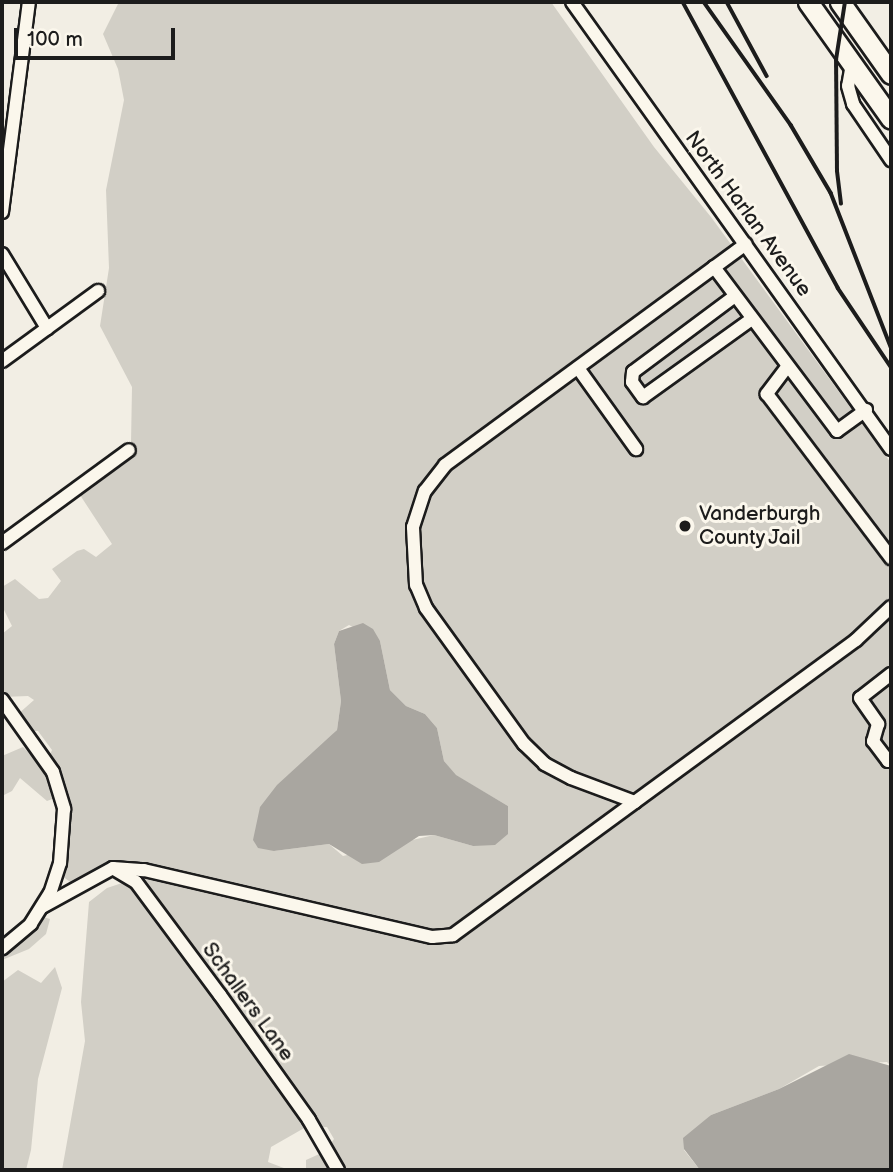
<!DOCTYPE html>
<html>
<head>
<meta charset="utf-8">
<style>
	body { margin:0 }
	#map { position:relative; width:893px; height:1172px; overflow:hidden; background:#f2eee4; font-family:"Balsamiq Sans",sans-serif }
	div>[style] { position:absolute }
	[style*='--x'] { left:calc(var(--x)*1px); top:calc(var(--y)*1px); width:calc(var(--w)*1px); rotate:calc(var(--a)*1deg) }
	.green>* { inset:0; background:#d2cfc6 }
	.water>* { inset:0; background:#a9a6a0 }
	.roads { filter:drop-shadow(2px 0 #1c1c1c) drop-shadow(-2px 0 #1c1c1c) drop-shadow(0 2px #1c1c1c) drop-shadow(0 -2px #1c1c1c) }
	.minor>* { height:12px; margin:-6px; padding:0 6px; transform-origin:6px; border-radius:6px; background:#fbf7ec }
	.highway>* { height:19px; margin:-9.5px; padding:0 9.5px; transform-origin:9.5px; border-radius:9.5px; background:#fbf7ec }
	.rail>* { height:3.5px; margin:-1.75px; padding:0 1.75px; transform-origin:1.75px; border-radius:1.75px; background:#1c1c1c }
	.dots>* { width:19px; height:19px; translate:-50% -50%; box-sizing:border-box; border:4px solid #fbf7ec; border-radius:50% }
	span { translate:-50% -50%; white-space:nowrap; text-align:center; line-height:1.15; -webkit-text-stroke:6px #fbf7ec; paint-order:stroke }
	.street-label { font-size:21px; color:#1c1c1c }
	.poi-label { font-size:21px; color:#1c1c1c }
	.left { translate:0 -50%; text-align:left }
	.frame { position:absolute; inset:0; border:4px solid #1c1c1c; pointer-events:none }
	.scale { position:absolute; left:14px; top:28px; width:161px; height:32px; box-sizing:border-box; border:4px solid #1c1c1c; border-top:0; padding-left:9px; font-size:21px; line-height:24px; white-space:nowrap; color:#1c1c1c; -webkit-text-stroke:5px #fbf7ec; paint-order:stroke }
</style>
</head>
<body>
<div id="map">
	<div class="green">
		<div style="clip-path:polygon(evenodd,119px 2px,551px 2px,654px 147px,711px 217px,891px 463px,891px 1066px,887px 1062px,819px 1066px,779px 1089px,711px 1115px,684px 1150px,700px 1170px,306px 1170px,306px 1160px,326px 1151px,334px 1139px,327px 1127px,306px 1127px,271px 1147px,268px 1162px,289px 1170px,62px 1170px,85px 1041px,81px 1002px,89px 902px,107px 888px,137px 878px,168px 881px,183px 878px,182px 871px,174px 869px,111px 864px,73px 884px,62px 876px,70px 814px,60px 796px,47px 801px,20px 778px,12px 791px,2px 796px,2px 756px,23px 747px,39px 763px,46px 764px,52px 750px,38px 731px,31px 731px,17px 715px,34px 700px,28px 696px,2px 697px,2px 634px,12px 626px,2px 606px,2px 587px,15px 579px,39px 599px,48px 598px,61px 581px,52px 569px,77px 551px,84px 549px,96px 557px,112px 544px,80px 495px,136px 453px,131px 443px,132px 387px,100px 326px,109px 268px,106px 190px,124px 100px,118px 69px,103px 34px,119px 2px,349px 625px,380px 641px,390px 690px,406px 706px,425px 714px,437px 728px,444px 761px,455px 775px,508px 806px,473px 846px,434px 835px,343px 856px,329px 844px,274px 851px,319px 750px,337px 730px,341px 701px,334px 644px,339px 631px,349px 625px)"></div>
		<div style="clip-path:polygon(36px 915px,50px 919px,46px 934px,29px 949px,2px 960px,2px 941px)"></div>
		<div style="clip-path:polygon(55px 967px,62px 988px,38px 1079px,31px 1150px,26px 1170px,2px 1170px,2px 982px,18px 970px,41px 983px)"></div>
	</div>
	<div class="water">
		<div style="clip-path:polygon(363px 623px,373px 629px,380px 641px,390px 690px,406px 706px,425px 714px,437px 728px,444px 761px,456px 775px,508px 806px,508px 834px,495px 845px,473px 846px,434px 835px,419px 836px,379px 862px,362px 864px,329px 844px,274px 851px,258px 848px,253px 840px,260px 807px,277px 785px,337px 730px,341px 701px,334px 644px,339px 631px)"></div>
		<div style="clip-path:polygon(849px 1054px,891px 1066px,891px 1170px,700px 1170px,684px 1149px,683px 1138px,711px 1115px,779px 1089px)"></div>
	</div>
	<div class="roads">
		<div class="minor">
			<div style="--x:572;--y:2;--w:549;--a:54.49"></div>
			<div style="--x:852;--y:64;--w:22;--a:100"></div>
			<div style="--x:848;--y:86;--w:19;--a:74"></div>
			<div style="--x:853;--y:104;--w:68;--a:55.8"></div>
			<div style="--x:2;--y:212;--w:212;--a:-82.7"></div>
			<div style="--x:2;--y:254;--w:87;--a:58.7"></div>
			<div style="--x:714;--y:267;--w:205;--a:53.1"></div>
			<div style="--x:837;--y:431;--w:36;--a:-36"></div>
			<div style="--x:735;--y:296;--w:127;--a:143.3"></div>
			<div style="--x:633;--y:372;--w:10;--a:96"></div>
			<div style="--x:632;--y:382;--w:19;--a:54"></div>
			<div style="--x:643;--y:397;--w:134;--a:-35.6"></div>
			<div style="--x:2;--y:361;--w:119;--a:-36.1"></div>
			<div style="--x:787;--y:367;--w:34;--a:127"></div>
			<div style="--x:767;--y:394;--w:206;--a:52.9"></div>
			<div style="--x:578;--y:368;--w:100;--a:54.4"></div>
			<div style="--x:2;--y:543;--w:157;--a:-36.2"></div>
			<div style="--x:891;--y:674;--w:39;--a:142"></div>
			<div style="--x:860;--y:698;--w:32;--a:55"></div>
			<div style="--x:878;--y:724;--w:18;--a:106"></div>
			<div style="--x:873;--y:741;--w:25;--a:53"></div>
			<div style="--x:888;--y:761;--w:4;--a:-45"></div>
			<div style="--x:2;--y:700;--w:88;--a:54.7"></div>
			<div style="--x:53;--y:772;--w:39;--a:73"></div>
			<div style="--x:64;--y:809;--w:54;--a:94.2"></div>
			<div style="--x:60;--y:863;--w:32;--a:108"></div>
			<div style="--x:50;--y:893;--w:36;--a:122"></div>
			<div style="--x:31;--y:924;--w:38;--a:140"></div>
			<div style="--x:635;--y:802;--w:68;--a:-159.4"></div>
			<div style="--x:571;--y:778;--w:30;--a:-152"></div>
			<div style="--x:545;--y:764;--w:29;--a:-136"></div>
			<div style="--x:524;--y:744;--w:168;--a:-125.8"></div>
			<div style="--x:426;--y:608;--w:25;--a:-113"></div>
			<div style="--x:416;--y:585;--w:58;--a:-93"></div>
			<div style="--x:413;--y:527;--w:38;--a:-72"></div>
			<div style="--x:425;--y:491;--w:33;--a:-52"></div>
			<div style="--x:445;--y:465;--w:373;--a:-36.3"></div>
			<div style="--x:116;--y:870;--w:23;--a:31"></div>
			<div style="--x:136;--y:882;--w:141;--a:53.4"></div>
			<div style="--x:220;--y:995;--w:153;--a:54.5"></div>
			<div style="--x:309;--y:1120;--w:58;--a:59.9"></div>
			<div style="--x:42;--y:907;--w:81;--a:-28.8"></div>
			<div style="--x:113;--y:868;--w:31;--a:4"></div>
			<div style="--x:144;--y:870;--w:296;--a:13.1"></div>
			<div style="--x:432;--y:937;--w:21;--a:-5"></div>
			<div style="--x:453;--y:935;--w:499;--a:-36.2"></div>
			<div style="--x:856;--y:640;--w:48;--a:-43.3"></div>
		</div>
		<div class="highway">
			<div style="--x:808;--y:2;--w:143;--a:54.6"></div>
			<div style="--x:840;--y:2;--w:88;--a:54.7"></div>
		</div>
	</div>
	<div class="rail">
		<div style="--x:683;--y:2;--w:325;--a:61.5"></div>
		<div style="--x:838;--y:288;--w:95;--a:56.1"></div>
		<div style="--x:704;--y:2;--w:151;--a:54.7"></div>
		<div style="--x:791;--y:125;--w:79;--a:59.5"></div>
		<div style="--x:831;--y:193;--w:165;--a:68.7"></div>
		<div style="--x:727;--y:2;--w:84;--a:61.6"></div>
		<div style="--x:841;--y:204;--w:33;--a:-97"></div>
		<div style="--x:837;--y:171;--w:111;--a:-90.5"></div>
		<div style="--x:836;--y:60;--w:59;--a:-81.2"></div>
	</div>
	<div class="dots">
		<div style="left:685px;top:526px;background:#1c1c1c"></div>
	</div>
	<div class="street-label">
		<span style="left:748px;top:214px;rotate:54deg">North Harlan Avenue</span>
		<span style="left:248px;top:1002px;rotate:54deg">Schallers Lane</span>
	</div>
	<div class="poi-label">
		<span class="left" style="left:699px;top:526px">Vanderburgh<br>County Jail</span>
	</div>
	<div class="frame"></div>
	<div class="scale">100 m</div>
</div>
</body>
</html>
